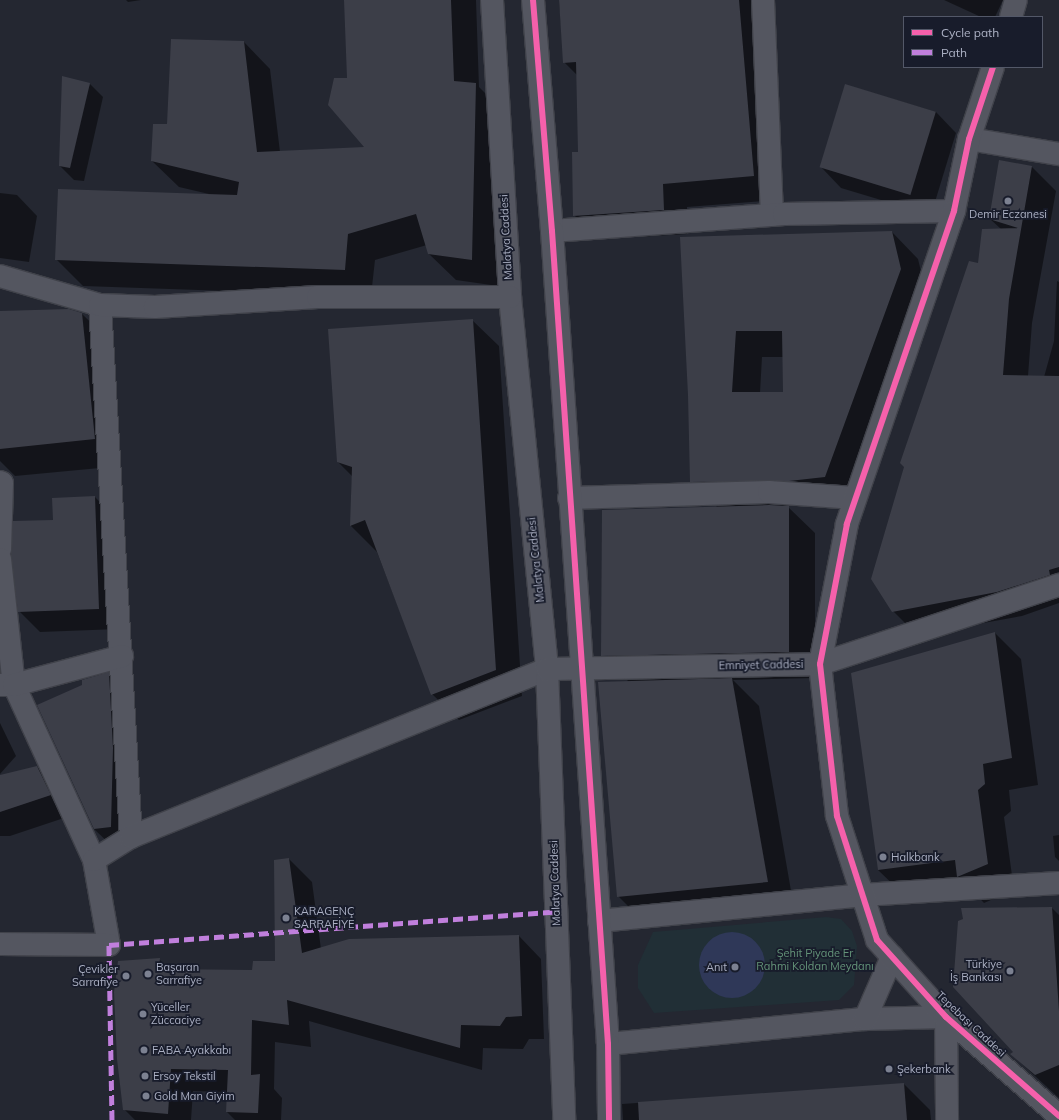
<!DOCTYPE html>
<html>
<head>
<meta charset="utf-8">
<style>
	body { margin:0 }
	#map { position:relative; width:1059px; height:1120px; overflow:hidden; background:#242731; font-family:Mulish,sans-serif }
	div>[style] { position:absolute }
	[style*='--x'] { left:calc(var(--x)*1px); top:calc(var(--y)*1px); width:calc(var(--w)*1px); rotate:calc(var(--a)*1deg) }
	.green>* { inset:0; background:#212f36 }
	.water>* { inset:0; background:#2f3858 }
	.round { border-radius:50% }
	.shadow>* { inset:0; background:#0007 }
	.building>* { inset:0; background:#3c3e48; transform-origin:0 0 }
	.roads { filter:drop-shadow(1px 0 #40424a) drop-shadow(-1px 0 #40424a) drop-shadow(0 1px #40424a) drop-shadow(0 -1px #40424a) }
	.minor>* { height:22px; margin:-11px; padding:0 11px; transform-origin:11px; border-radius:11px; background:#545660 }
	.tertiary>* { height:22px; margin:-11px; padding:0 11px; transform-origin:11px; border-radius:11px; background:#545660 }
	.quiet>* { height:5px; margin-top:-2.5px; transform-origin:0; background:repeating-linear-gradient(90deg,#c07fdc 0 10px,transparent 0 15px) }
	.cycleway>* { height:6px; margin:-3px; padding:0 3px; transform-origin:3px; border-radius:3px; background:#f560ab }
	.dots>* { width:11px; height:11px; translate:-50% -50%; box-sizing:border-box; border:2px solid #181c2b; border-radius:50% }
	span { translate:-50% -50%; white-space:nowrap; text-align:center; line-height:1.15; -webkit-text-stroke:3.5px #181c2b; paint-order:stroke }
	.poi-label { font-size:11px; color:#acb1c4 }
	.left { translate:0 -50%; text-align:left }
	.right { translate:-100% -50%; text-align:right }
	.street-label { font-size:11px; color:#acb1c4 }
	.park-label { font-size:11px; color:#649479 }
	.legend { position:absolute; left:903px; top:16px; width:140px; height:52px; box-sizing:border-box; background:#181c2b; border:1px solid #535868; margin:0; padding:5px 7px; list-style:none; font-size:12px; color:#acb1c4 }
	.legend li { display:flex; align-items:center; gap:8px; height:20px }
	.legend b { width:20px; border:1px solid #535868 }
</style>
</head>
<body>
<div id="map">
	<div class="green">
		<div style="clip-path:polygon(826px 917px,841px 919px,852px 931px,857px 946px,854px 985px,839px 1000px,654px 1013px,638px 988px,638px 965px,653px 932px)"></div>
	</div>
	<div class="water">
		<div class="round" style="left:699px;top:932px;width:66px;height:66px"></div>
	</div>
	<div class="shadow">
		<div style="clip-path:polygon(126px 0,141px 0,128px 2px)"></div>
		<div style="clip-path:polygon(345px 0,476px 0,479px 87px,502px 110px,498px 286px,456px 280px,429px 254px,427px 245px,375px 260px,371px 296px,83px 286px,56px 259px,209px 194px,179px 187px,152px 161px,168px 125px,244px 42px,270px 69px,280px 152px,366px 148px,348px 79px)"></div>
		<div style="clip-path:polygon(559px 0,761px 0,777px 200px,687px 207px,687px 234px,598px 239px,574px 215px,579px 153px,578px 76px,564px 62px)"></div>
		<div style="clip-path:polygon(944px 0,1003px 0,995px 17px,981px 17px)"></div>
		<div style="clip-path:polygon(90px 84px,103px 97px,84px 181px,74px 180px,60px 166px)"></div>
		<div style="clip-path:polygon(846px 85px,936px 112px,956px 133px,931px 215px,841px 188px,821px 167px)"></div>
		<div style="clip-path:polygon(1000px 161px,1032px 167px,1056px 191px,1032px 323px,1028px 376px,1044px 377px,1054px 341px,1057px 281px,1059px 282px,1059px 603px,1022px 616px,917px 635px,893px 611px,979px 264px,1001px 229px,990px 219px)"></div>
		<div style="clip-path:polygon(0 193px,17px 195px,37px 216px,29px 262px,0 258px)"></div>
		<div style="clip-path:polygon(evenodd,892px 232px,918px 259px,927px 296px,851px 503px,787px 506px,815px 533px,815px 678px,733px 680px,759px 706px,794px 908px,645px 923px,618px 896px,629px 682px,602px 655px,718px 508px,691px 481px,689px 395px,681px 238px,892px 232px,762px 357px,783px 357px,784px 393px,760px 393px,762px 357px)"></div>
		<div style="clip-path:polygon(0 312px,82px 314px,109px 340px,121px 466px,15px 476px,0 461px)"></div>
		<div style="clip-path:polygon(472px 320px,499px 346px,522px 696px,459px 720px,432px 694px,377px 552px,351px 526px,352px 476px,338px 462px)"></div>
		<div style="clip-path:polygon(95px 497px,115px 518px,119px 629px,40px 632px,19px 611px)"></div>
		<div style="clip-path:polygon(995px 633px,1021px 659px,1038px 785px,1009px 790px,1011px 811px,1004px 817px,1014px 890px,984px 903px,969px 887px,905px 896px,878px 870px)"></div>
		<div style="clip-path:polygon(109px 674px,129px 694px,131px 847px,115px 849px,94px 829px)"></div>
		<div style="clip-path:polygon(0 723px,16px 756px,0 774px)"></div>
		<div style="clip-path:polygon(37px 767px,57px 787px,70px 816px,10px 836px,0 836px,0 776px)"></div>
		<div style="clip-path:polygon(1059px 835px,1059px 861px,1055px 857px,1053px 836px)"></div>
		<div style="clip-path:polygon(289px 859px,312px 882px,321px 949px,519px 936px,541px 959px,544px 1039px,529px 1039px,523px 1049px,483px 1048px,482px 1070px,309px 1021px,311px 1047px,275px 1042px,274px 1089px,282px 1098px,281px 1120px,235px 1120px,227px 1112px,228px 1092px,193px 1091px,191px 1120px,135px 1120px,124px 1109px,159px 959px,170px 970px,253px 971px,276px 962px)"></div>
		<div style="clip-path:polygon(1052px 908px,1059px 915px,1059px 1098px,1011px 1054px,1015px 1053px)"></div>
		<div style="clip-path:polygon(904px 1084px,930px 1110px,931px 1120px,623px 1120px,622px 1104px)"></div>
	</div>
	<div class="building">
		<div style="clip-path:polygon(344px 0,451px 0,454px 81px,476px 83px,472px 260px,428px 254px,416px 214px,348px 234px,345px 270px,55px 260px,58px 189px,237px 195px,239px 182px,151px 161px,153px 124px,167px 124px,171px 39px,244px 41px,257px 152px,364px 147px,328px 105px,334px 78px,347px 78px)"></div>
		<div style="clip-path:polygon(559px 0,739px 0,754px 176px,663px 184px,664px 210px,573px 216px,572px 152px,578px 152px,576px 62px,563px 63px)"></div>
		<div style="clip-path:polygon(62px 76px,90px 83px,70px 168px,59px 166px)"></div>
		<div style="left:845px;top:84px;width:95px;height:87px;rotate:17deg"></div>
		<div style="clip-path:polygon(999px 160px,1032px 166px,1009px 299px,1003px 375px,1059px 376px,1059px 567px,1049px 570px,1050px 575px,997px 592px,892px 612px,871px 579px,904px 467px,900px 463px,969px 261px,978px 263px,982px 229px,1018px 228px,989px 219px)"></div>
		<div style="clip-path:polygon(evenodd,892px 231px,901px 269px,825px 477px,789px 481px,690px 482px,688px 395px,680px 237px,892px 231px,736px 331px,782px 331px,783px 392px,732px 392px,736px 331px)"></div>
		<div style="clip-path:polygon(69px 309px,82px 313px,95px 439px,0 449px,0 311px)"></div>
		<div style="clip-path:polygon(473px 319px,496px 670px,431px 695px,365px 520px,350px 526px,352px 467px,337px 462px,328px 329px)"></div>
		<div style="clip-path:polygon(95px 496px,99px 609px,18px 612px,11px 554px,13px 521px,53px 520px,52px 498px)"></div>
		<div style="clip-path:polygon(769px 505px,789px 506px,789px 652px,601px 656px,602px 510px)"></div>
		<div style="clip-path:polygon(995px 632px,1012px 758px,983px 764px,985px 784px,978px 790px,988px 864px,957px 877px,955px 860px,878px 870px,851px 673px)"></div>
		<div style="clip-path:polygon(109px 672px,113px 748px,111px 827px,94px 829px,37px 705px,82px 685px,82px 680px)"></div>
		<div style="clip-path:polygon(732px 678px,768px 882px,617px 897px,598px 682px)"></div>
		<div style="clip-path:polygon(37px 766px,51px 795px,0 812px,0 775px)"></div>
		<div style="clip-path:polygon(289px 858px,302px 953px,349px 939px,519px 935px,522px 1016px,506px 1017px,500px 1026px,461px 1025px,460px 1048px,287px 1000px,289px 1025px,252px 1020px,251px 1075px,260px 1074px,258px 1113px,226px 1112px,228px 1070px,171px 1069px,168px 1114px,123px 1110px,117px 1059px,114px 992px,118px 961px,160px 958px,159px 969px,252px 970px,253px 961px,275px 961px,274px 860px)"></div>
		<div style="clip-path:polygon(1052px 907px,1059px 1011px,1059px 1065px,1035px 1075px,1010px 1054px,1013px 1052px,953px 987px,958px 921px,963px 919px,961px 908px)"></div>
		<div style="clip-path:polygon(904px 1083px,907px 1120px,639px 1120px,638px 1102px)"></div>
	</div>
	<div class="roads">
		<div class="minor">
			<div style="--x:763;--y:0;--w:215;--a:87.6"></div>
			<div style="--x:969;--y:139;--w:91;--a:9.5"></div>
			<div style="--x:552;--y:231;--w:233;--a:-4.2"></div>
			<div style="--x:784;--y:214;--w:170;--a:-1"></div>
			<div style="--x:100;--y:305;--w:533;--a:86.67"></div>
			<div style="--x:0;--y:482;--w:2;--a:27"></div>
			<div style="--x:2;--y:483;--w:66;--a:91.7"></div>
			<div style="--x:569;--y:498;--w:200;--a:-1.7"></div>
			<div style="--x:769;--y:492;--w:86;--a:4"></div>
			<div style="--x:0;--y:559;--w:127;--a:83.7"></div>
			<div style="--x:14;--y:685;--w:192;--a:65.4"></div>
			<div style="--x:94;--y:860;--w:86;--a:80"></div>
			<div style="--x:109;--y:945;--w:109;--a:-179.5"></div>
			<div style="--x:0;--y:685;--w:14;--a:0"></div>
			<div style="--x:14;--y:685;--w:112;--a:-15"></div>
			<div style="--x:94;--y:860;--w:44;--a:-31.9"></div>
			<div style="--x:131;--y:837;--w:449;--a:-22"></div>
			<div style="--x:599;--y:921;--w:264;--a:-5.6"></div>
			<div style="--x:862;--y:895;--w:197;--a:-3.5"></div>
			<div style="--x:865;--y:1019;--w:81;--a:-1.4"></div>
			<div style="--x:946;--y:1017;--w:103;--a:89.4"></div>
			<div style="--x:608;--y:1044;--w:258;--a:-5.6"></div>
			<div style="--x:865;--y:1019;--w:68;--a:-66.5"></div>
		</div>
		<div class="tertiary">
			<div style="--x:492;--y:0;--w:298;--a:86.5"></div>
			<div style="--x:510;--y:297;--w:374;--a:84.3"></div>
			<div style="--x:547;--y:669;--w:451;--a:87.8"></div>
			<div style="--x:533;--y:0;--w:232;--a:85.3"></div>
			<div style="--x:552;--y:231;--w:815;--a:86.06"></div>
			<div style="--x:608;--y:1044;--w:76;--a:89.2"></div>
			<div style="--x:1011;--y:17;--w:18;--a:-74"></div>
			<div style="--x:993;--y:67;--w:76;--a:108.4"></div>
			<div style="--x:969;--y:139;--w:74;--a:101.8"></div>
			<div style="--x:954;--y:211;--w:331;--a:108.9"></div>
			<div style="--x:847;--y:524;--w:143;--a:100.9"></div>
			<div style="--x:820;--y:664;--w:153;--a:83.6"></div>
			<div style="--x:837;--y:816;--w:130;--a:72.1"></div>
			<div style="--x:877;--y:940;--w:103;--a:48.1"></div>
			<div style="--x:946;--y:1017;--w:150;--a:41.2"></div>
			<div style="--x:0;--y:276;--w:104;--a:16.2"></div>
			<div style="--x:100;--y:305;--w:55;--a:2.1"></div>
			<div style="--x:155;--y:307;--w:163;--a:-3.5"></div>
			<div style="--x:318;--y:297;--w:192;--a:0"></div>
			<div style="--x:547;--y:669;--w:273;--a:-1"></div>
			<div style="--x:820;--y:664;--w:252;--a:-18.3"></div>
		</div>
	</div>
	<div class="quiet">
		<div style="--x:112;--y:1120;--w:175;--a:-91"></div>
		<div style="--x:109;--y:945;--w:448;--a:-4.3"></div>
	</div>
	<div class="cycleway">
		<div style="--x:533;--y:0;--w:232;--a:85.3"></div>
		<div style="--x:552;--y:231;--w:815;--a:86.06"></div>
		<div style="--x:608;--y:1044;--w:76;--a:89.2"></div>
		<div style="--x:993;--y:67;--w:76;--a:108.4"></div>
		<div style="--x:969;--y:139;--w:74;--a:101.8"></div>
		<div style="--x:954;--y:211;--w:331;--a:108.9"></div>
		<div style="--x:847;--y:524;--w:143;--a:100.9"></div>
		<div style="--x:820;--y:664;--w:153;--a:83.6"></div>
		<div style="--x:837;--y:816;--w:130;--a:72.1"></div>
		<div style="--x:877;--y:940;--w:103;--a:48.1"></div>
		<div style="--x:946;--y:1017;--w:150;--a:41.2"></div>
	</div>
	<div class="dots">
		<div style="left:1008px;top:201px;background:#7c8191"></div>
		<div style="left:883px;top:857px;background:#7c8191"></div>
		<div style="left:286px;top:918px;background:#7c8191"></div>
		<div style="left:735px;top:967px;background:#7c8191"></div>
		<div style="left:1010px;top:971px;background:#7c8191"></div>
		<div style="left:148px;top:974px;background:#7c8191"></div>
		<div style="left:126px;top:976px;background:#7c8191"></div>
		<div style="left:143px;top:1014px;background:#7c8191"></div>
		<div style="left:144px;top:1050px;background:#7c8191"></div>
		<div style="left:889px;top:1069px;background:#7c8191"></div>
		<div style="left:145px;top:1076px;background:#7c8191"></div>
		<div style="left:146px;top:1096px;background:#7c8191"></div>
	</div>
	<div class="poi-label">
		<span style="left:1008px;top:214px">Demir Eczanesi</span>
		<span class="left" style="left:891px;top:857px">Halkbank</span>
		<span class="left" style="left:294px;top:918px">KARAGENÇ<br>SARRAFİYE</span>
		<span class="right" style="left:1002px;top:971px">Türkiye<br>İş Bankası</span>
		<span class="right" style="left:727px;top:967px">Anıt</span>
		<span class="left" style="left:156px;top:974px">Başaran<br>Sarrafiye</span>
		<span class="right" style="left:118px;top:976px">Çevikler<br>Sarrafiye</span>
		<span class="left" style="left:151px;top:1014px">Yüceller<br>Züccaciye</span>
		<span class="left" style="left:152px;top:1050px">FABA Ayakkabı</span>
		<span class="left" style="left:897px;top:1069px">Şekerbank</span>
		<span class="left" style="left:153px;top:1076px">Ersoy Tekstil</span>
		<span class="left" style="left:154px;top:1096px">Gold Man Giyim</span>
	</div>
	<div class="street-label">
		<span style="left:506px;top:237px;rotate:-93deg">Malatya Caddesi</span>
		<span style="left:536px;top:560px;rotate:-96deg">Malatya Caddesi</span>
		<span style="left:761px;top:665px;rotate:-1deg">Emniyet Caddesi</span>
		<span style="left:555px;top:883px;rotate:-92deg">Malatya Caddesi</span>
		<span style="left:971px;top:1024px;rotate:43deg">Tepebaşı Caddesi</span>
	</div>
	<div class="park-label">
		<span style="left:815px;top:960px">Şehit Piyade Er<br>Rahmi Koldan Meydanı</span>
	</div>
	<ul class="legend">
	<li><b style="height:5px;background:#f560ab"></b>Cycle path</li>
	<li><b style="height:5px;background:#c07fdc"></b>Path</li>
	</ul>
</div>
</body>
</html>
